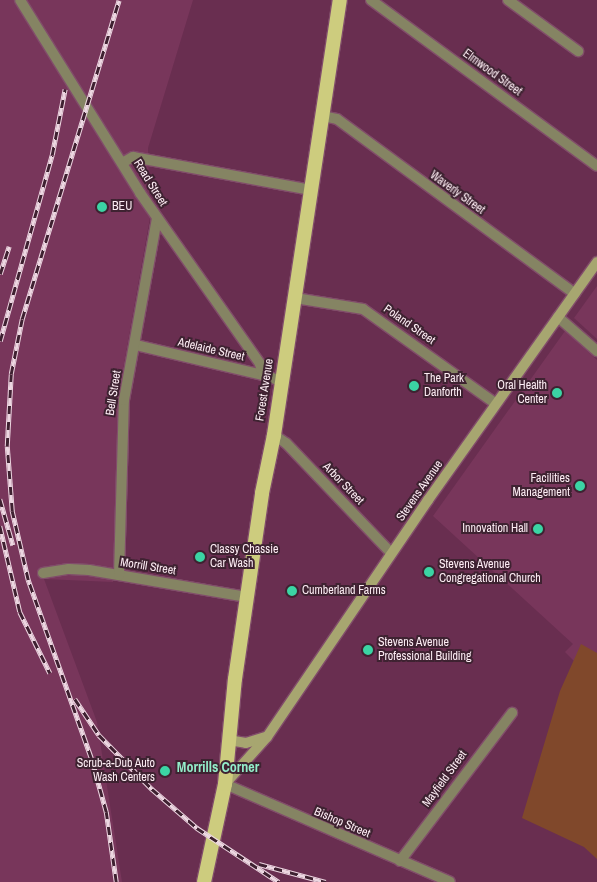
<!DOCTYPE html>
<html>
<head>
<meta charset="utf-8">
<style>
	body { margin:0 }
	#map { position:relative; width:597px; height:882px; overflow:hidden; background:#692e50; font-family:"Archivo Narrow",sans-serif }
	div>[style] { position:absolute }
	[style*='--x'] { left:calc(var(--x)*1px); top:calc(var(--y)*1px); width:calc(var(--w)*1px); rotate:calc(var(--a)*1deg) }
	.built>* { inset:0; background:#78365b }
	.green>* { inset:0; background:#80482b }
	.roads { filter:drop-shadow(1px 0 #814d6a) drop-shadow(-1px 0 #814d6a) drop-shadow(0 1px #814d6a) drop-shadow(0 -1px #814d6a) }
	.minor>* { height:10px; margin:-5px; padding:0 5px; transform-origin:5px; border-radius:5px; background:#858463 }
	.tertiary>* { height:10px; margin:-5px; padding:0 5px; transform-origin:5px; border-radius:5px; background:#858463 }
	.secondary>* { height:10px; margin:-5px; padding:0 5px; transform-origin:5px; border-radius:5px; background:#a7a670 }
	.trunk>* { height:14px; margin:-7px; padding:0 7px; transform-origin:7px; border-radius:7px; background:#cdcc7e }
	.rail>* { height:4.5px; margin-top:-2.25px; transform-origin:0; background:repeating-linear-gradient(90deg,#3e2231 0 8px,#ecd7e1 0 16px); box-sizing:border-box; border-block:1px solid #ecd7e1 }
	.dots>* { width:14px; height:14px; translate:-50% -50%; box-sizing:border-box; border:2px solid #3e2231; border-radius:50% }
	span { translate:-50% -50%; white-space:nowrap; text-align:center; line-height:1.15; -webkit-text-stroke:4px #3e2231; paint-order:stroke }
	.street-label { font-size:12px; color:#fdedf4 }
	.poi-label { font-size:12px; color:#fdedf4 }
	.left { translate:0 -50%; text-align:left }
	.right { translate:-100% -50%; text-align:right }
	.neighbourhood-label { font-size:14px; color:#93edca; font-weight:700 }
</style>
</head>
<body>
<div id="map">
	<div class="built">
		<div style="clip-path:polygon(0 0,193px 0,148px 148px,150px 218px,118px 398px,113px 582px,44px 579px,97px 722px,122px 882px,0 882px)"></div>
		<div style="clip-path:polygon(597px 286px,597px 339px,574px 318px)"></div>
		<div style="clip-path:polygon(565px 331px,597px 360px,597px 684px,565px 652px,573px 644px,433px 516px)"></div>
	</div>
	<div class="green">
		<div style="clip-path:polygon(581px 644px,597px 653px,597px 859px,584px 847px,522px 818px,560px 691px)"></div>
	</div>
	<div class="roads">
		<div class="minor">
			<div style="--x:371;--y:0;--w:280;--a:36.3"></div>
			<div style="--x:508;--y:0;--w:87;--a:36.1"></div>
			<div style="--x:322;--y:116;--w:15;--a:11"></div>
			<div style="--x:337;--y:119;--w:295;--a:36.3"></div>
			<div style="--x:122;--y:163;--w:13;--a:-29"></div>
			<div style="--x:133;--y:157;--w:181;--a:10.5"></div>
			<div style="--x:295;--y:298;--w:69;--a:9.2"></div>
			<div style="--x:363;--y:309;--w:163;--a:35.5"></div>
			<div style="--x:558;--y:317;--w:52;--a:41.1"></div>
			<div style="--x:136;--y:345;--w:130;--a:13.3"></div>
			<div style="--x:274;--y:435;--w:14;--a:34"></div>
			<div style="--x:286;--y:443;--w:152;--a:46.3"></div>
			<div style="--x:43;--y:573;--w:26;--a:-9"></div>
			<div style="--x:69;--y:569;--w:20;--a:3"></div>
			<div style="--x:89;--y:570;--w:160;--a:9.7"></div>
			<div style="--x:119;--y:575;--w:175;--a:-88.4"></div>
			<div style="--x:124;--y:400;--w:185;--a:-79.7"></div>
			<div style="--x:225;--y:784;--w:245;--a:23.5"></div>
			<div style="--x:400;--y:861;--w:186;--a:-52.9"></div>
		</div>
		<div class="tertiary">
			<div style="--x:20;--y:0;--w:227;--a:58.1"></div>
			<div style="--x:140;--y:193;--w:209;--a:54.9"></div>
			<div style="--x:260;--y:364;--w:11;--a:75"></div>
			<div style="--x:263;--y:375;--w:19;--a:18"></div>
		</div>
		<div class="secondary">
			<div style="--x:228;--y:740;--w:18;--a:9"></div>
			<div style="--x:246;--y:743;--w:21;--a:-17"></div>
			<div style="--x:225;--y:784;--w:63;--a:-48.2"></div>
			<div style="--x:267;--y:737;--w:287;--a:-55.8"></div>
			<div style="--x:428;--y:500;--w:292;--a:-54.6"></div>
		</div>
		<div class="trunk">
			<div style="--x:204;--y:882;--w:100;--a:-77.9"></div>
			<div style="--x:225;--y:784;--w:105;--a:-84.6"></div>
			<div style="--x:235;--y:679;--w:188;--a:-81.7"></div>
			<div style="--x:262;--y:493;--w:59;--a:-78.3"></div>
			<div style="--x:274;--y:435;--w:440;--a:-81.4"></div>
		</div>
	</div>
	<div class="rail">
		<div style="--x:0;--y:274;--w:29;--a:-72"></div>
		<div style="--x:0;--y:341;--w:193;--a:-74.4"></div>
		<div style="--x:52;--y:155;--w:67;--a:-78.9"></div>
		<div style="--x:0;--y:499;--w:48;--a:74.2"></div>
		<div style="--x:0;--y:526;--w:88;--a:76.9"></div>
		<div style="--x:20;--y:612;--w:68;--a:63.8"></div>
		<div style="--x:75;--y:699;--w:43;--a:56.3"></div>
		<div style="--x:99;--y:735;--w:76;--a:45.5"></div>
		<div style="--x:152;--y:789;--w:60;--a:40.9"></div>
		<div style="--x:197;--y:828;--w:98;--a:33.4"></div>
		<div style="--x:259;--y:864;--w:69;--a:15"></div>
		<div style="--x:116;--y:882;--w:71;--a:-98.1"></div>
		<div style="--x:106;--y:812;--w:56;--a:-105.5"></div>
		<div style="--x:91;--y:758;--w:189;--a:-109.5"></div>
		<div style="--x:28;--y:580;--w:71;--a:-103.1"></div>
		<div style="--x:12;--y:511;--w:65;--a:-94.4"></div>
		<div style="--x:7;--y:446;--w:72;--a:-86.8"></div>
		<div style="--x:11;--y:374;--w:56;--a:-78.7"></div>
		<div style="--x:22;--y:319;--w:333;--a:-73.1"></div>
	</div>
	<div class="dots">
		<div style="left:102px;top:207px;background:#3bd4a4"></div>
		<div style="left:414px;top:386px;background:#3bd4a4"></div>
		<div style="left:557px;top:393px;background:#3bd4a4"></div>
		<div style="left:580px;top:486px;background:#3bd4a4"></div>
		<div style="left:538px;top:529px;background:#3bd4a4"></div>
		<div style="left:200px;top:557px;background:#3bd4a4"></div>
		<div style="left:429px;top:572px;background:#3bd4a4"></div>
		<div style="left:292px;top:591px;background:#3bd4a4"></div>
		<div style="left:368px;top:650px;background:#3bd4a4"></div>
		<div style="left:165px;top:771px;background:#3bd4a4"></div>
	</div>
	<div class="street-label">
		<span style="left:492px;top:73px;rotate:36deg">Elmwood Street</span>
		<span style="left:150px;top:183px;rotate:58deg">Read Street</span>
		<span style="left:457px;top:193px;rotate:36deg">Waverly Street</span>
		<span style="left:409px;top:325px;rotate:35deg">Poland Street</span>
		<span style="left:211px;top:350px;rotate:13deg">Adelaide Street</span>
		<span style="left:265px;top:390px;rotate:-81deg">Forest Avenue</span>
		<span style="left:114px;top:393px;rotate:-81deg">Bell Street</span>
		<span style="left:343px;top:484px;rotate:46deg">Arbor Street</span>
		<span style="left:420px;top:491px;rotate:-55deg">Stevens Avenue</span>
		<span style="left:148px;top:567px;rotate:9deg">Morrill Street</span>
		<span style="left:445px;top:779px;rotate:-54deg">Mayfield Street</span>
		<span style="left:342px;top:823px;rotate:23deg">Bishop Street</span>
	</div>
	<div class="poi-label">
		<span class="left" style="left:112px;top:207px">BEU</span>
		<span class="left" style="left:424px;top:386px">The Park<br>Danforth</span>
		<span class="right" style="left:547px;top:393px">Oral Health<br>Center</span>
		<span class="right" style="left:570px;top:486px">Facilities<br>Management</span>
		<span class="right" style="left:528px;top:529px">Innovation Hall</span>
		<span class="left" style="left:210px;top:557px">Classy Chassie<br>Car Wash</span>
		<span class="left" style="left:439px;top:572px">Stevens Avenue<br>Congregational Church</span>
		<span class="left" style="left:302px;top:591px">Cumberland Farms</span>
		<span class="left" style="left:378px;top:650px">Stevens Avenue<br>Professional Building</span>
		<span class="right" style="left:155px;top:771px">Scrub-a-Dub Auto<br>Wash Centers</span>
	</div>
	<div class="neighbourhood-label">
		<span style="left:218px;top:767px">Morrills Corner</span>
	</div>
</div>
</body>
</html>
